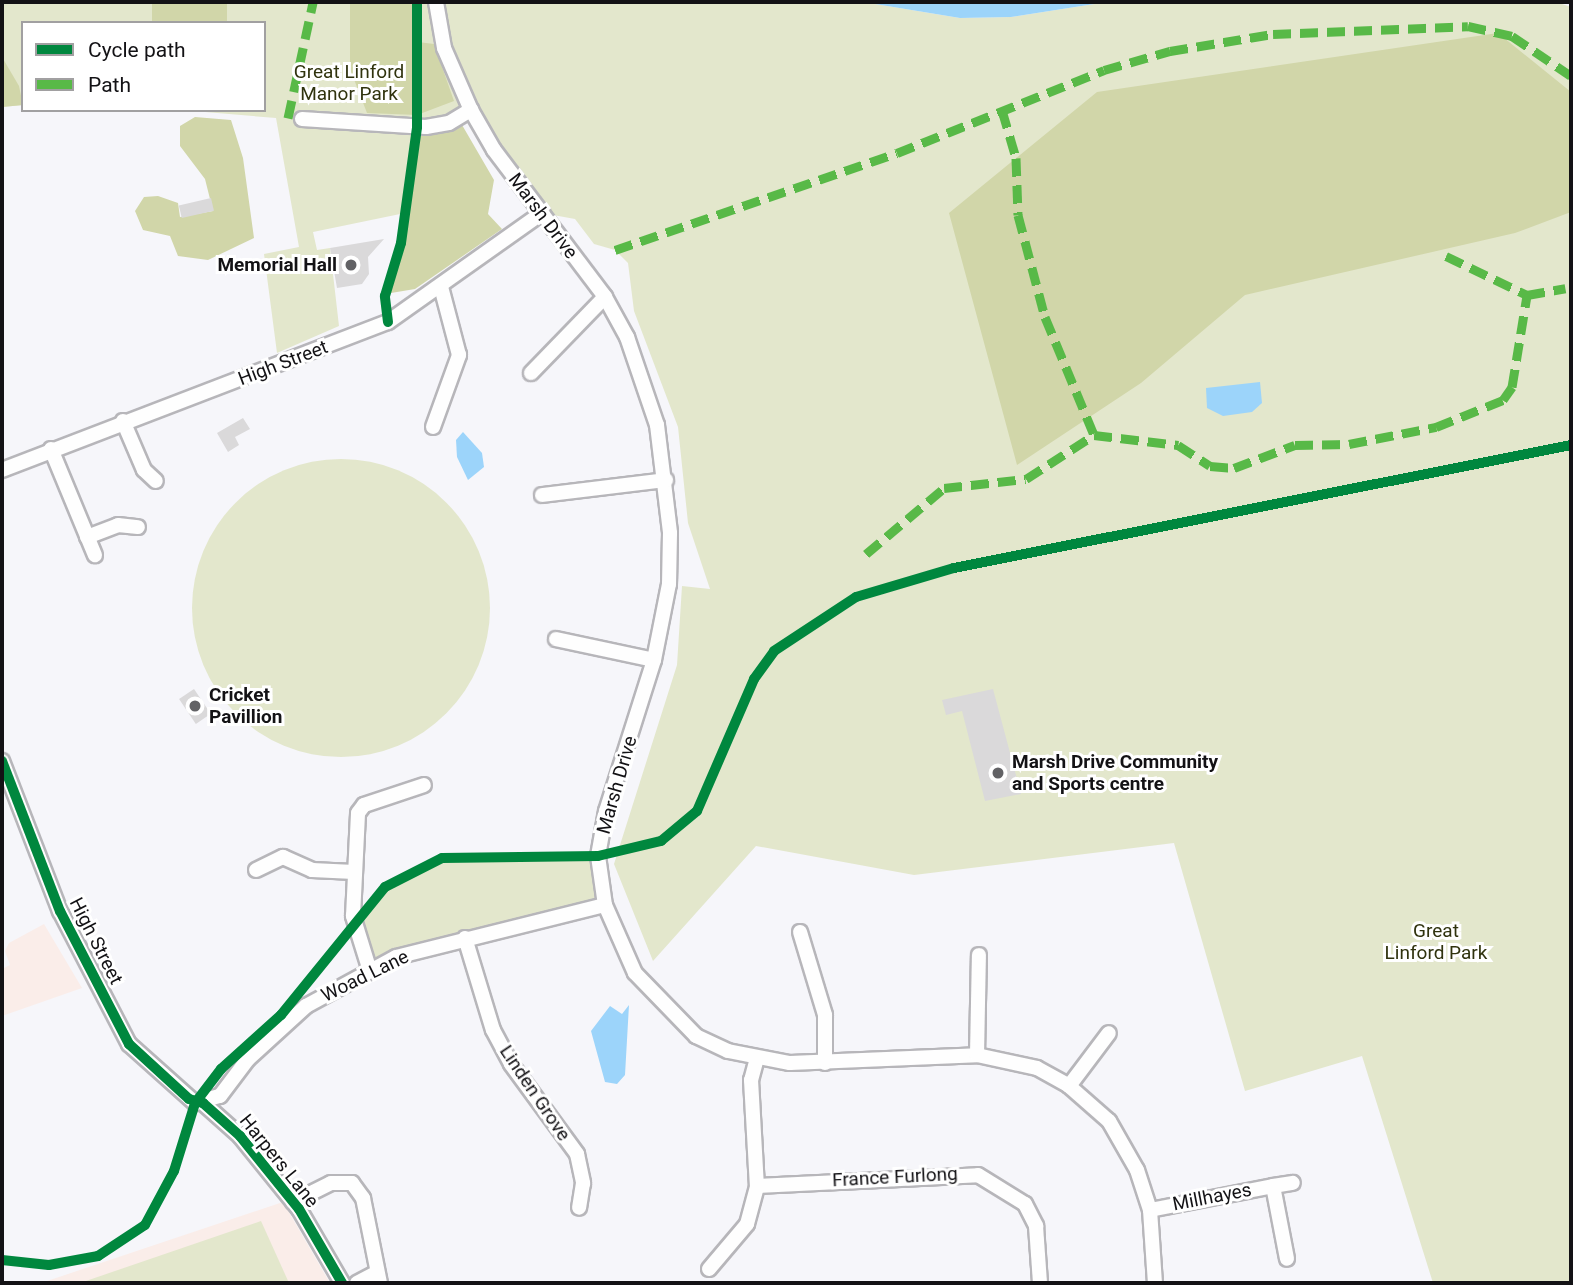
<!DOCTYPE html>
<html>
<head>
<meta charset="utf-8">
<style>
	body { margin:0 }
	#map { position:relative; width:1573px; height:1285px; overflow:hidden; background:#f6f6fa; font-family:Roboto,sans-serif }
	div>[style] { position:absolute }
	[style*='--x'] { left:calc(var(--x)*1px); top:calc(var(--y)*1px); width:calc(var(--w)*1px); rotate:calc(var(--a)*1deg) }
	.education>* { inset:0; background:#faede9 }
	.green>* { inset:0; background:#e3e7cc }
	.round { border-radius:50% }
	.forest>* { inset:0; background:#d1d6a9; transform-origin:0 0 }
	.water>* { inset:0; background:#9cd4fa }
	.building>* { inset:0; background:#dad9da; transform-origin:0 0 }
	.roads { filter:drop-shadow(2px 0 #b7b6ba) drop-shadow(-2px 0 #b7b6ba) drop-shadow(0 2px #b7b6ba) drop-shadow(0 -2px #b7b6ba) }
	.minor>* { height:14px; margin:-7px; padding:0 7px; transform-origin:7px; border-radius:7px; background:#fefefe }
	.quiet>* { height:9px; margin-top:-4.5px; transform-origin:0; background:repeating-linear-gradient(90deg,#58b947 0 18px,transparent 0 27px) }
	.cycleway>* { height:10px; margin:-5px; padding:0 5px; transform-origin:5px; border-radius:5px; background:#00873e }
	.dots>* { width:19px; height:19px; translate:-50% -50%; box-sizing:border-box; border:4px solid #fff; border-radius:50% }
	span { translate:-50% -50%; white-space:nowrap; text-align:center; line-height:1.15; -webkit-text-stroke:6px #fff; paint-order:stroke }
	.park-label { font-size:19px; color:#30330e }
	.street-label { font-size:19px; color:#131215 }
	.poi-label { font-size:19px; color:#131215; font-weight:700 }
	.right { translate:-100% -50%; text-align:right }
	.left { translate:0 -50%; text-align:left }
	.frame { position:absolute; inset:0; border:4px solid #131215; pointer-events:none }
	.legend { position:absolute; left:21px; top:21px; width:245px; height:91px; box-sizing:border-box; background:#fff; border:2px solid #a1a0a1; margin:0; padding:9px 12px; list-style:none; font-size:21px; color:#131215 }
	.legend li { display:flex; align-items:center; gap:14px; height:35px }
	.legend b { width:35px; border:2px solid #a1a0a1 }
</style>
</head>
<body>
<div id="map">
	<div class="education">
		<div style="clip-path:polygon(44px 924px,82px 988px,2px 1016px,2px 969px,10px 965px,5px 951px,9px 943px)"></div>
		<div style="clip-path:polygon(283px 1202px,330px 1283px,41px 1283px)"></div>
	</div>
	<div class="green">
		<div style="clip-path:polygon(2px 2px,863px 2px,960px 18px,1011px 17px,1107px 2px,1556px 2px,1571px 7px,1571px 1283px,1433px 1283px,1362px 1056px,1245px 1091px,1174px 843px,914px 875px,756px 846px,653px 961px,614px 864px,677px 665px,682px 586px,710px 589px,688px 523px,678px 427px,634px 311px,628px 263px,615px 250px,594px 244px,575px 219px,542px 213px,471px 111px,417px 127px,405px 213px,313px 232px,317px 250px,330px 248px,339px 326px,277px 353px,264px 254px,299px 247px,276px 118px,181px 110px,264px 110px,264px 23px,23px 23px,23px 105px,2px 107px)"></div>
		<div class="round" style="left:192px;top:459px;width:298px;height:298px"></div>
		<div style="clip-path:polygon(598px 856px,605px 905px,370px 971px,356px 928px,385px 887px,442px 858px)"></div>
		<div style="clip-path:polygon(261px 1221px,289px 1283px,80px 1283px)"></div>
	</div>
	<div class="forest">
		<div style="left:152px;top:2px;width:75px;height:21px"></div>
		<div style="clip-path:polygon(350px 2px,417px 2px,418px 42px,434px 44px,454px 101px,417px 115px,367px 113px,350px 69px)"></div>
		<div style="clip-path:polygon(1498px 33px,1571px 92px,1571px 212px,1515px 233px,1245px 295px,1141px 383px,1017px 465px,949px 213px,1097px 92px)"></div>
		<div style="clip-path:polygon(2px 57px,19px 86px,23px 105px,2px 107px)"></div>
		<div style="clip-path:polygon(195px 117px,231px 120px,243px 158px,254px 238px,208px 260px,178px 256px,170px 236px,143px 230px,135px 211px,144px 197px,158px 196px,178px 203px,180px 217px,213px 211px,205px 179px,180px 146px,180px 126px)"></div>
		<div style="clip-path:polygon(458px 118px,494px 180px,488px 214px,502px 229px,415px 289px,391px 293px,388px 287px,401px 243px,417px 127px)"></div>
	</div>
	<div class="water">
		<div style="clip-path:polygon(863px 2px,1107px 2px,1011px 17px,960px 18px)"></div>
		<div style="clip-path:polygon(1260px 382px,1262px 403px,1252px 412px,1223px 416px,1207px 408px,1206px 388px)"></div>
		<div style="clip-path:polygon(463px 432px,482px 453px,484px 467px,468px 480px,457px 457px,456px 440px)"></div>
		<div style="clip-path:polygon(629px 1005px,625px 1075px,617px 1084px,605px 1082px,591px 1031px,610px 1006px,622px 1014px)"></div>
	</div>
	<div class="building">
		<div style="left:211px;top:198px;width:13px;height:33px;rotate:77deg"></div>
		<div style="clip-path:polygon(384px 239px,368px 257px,369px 274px,362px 284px,337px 288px,330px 248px)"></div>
		<div style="clip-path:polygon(243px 418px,250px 429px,235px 437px,239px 445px,228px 452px,217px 433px)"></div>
		<div style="left:194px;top:689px;width:30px;height:18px;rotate:56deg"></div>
		<div style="clip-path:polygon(993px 689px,1021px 794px,985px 801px,962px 711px,946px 715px,942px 700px)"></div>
	</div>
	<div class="roads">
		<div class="minor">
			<div style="--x:436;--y:2;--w:47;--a:80.1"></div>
			<div style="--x:444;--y:48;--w:68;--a:66.5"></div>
			<div style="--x:471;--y:110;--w:46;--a:60.1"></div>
			<div style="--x:494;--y:150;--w:184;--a:52.9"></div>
			<div style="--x:605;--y:297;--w:46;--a:61.2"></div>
			<div style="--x:627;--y:337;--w:93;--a:71.2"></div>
			<div style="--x:657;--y:425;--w:109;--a:83.1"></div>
			<div style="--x:670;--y:533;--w:51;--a:91.1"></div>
			<div style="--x:669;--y:584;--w:77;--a:101.2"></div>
			<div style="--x:654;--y:660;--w:158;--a:107.6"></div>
			<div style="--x:606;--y:811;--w:46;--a:100.1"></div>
			<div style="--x:598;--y:856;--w:49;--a:81.9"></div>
			<div style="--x:605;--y:905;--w:74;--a:66.2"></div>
			<div style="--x:635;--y:973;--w:88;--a:45.9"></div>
			<div style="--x:696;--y:1036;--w:35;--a:25"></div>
			<div style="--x:728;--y:1051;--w:63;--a:11"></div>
			<div style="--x:790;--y:1063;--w:187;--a:-2.4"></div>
			<div style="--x:977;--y:1055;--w:61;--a:12.2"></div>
			<div style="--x:1037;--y:1068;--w:37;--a:29"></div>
			<div style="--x:1069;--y:1086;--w:53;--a:41.2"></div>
			<div style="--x:1109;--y:1121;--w:56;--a:60.3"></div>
			<div style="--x:1137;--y:1170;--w:42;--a:72"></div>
			<div style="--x:1150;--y:1210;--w:73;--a:86.1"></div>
			<div style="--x:302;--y:119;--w:124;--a:3.7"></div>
			<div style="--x:426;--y:127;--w:23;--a:-10"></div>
			<div style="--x:449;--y:123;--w:26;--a:-31"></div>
			<div style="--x:531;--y:373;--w:106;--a:-45.8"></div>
			<div style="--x:123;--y:421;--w:53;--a:66.8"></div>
			<div style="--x:144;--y:470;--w:16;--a:43"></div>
			<div style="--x:433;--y:427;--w:77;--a:-70.1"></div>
			<div style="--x:459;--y:355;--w:70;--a:-104.8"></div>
			<div style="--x:51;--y:449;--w:115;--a:67.5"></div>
			<div style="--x:2;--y:470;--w:413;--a:-21"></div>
			<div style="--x:388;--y:322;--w:189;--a:-35.3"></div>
			<div style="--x:542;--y:495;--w:125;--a:-6.9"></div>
			<div style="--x:87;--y:537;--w:33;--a:-21"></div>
			<div style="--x:118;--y:525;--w:20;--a:6"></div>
			<div style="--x:556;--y:639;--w:100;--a:12.1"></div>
			<div style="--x:2;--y:761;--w:161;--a:68.9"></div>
			<div style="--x:60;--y:911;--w:150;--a:62.6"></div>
			<div style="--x:129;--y:1044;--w:89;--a:41.8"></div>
			<div style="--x:195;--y:1103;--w:26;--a:-16"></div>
			<div style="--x:220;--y:1096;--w:46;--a:-52.9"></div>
			<div style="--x:248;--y:1059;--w:79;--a:-42.4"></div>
			<div style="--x:306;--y:1006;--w:102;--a:-28.6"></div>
			<div style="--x:396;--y:957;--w:215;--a:-14"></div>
			<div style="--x:256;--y:870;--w:30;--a:-26"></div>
			<div style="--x:283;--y:857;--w:32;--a:24"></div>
			<div style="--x:312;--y:870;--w:42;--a:2.7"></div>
			<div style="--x:800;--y:932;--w:87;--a:73.2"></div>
			<div style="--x:825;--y:1015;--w:48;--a:90"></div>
			<div style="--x:465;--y:938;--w:96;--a:73.1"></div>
			<div style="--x:493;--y:1030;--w:38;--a:62"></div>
			<div style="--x:511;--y:1064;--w:112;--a:53.7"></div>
			<div style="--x:577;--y:1154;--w:30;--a:78"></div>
			<div style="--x:583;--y:1183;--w:25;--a:99"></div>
			<div style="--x:370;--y:971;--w:58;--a:-107.2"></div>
			<div style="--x:353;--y:916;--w:103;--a:-87.2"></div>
			<div style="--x:358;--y:813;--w:10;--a:-53"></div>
			<div style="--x:364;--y:805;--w:63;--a:-18.4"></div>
			<div style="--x:977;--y:1055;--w:100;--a:-88.9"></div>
			<div style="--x:757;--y:1058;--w:23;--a:105"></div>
			<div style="--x:751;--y:1080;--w:106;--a:86.8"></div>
			<div style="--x:757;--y:1186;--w:221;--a:-2.8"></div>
			<div style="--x:978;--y:1175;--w:55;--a:31.7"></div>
			<div style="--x:1025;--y:1204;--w:25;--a:63"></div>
			<div style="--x:1036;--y:1226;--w:57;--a:86"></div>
			<div style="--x:1069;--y:1086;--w:66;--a:-53"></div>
			<div style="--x:203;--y:1103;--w:50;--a:41.7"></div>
			<div style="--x:240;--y:1136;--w:94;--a:51.1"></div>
			<div style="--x:299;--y:1209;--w:86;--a:59.8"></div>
			<div style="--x:1273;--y:1186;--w:20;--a:-9"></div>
			<div style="--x:293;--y:1202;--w:42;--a:-26.6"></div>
			<div style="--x:331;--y:1183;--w:21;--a:0"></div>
			<div style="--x:352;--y:1183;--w:19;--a:54"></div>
			<div style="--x:363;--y:1198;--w:87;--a:78.7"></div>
			<div style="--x:1150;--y:1210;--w:125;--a:-11"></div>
			<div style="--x:1273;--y:1186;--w:74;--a:79.1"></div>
			<div style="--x:709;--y:1269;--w:59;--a:-49.8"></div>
			<div style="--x:747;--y:1224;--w:39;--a:-75"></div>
			<div style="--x:357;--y:1283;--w:21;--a:-28"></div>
		</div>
	</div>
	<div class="quiet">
		<div style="--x:1002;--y:110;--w:50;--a:73.7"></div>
		<div style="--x:1016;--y:158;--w:57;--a:88"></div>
		<div style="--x:1018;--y:215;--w:106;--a:75.2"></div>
		<div style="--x:1045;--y:317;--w:128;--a:67.4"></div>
		<div style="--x:288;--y:118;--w:119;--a:-77.8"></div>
		<div style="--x:615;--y:250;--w:298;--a:-19"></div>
		<div style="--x:897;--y:153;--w:223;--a:-21.8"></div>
		<div style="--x:1104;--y:70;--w:69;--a:-16.1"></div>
		<div style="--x:1170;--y:51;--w:104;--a:-9.4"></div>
		<div style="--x:1273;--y:34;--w:195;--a:-2.3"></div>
		<div style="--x:1468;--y:26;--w:45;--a:12.8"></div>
		<div style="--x:1512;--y:36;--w:71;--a:34.1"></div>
		<div style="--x:1446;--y:256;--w:90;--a:25.7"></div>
		<div style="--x:866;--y:554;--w:102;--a:-40.2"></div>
		<div style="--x:944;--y:488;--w:82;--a:-6.3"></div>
		<div style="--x:1026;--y:479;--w:81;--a:-32.9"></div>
		<div style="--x:1094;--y:435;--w:85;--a:6.8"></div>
		<div style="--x:1178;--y:445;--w:38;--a:33"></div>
		<div style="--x:1210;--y:466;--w:24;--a:5"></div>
		<div style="--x:1234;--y:468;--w:65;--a:-20.7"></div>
		<div style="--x:1295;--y:445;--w:54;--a:-1.1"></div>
		<div style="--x:1349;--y:444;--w:89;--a:-11.1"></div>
		<div style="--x:1436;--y:427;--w:72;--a:-21.9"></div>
		<div style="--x:1503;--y:400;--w:16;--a:-55"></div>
		<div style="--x:1512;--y:387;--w:93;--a:-80.7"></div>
		<div style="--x:1527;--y:295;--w:39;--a:-10"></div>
	</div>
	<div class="cycleway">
		<div style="--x:388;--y:322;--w:26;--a:-97"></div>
		<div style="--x:385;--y:296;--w:55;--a:-73.2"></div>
		<div style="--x:401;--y:243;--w:117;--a:-82.1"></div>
		<div style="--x:417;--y:127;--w:125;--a:-90"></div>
		<div style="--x:2;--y:761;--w:161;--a:68.9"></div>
		<div style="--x:60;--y:911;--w:150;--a:62.6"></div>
		<div style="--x:129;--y:1044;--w:81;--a:42.5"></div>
		<div style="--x:189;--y:1099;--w:15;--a:16"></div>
		<div style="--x:203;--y:1103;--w:50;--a:41.7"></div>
		<div style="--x:240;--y:1136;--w:94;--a:51.1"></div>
		<div style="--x:299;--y:1209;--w:86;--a:59.8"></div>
		<div style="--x:2;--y:1260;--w:47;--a:6.1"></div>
		<div style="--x:49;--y:1265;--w:50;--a:-10.4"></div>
		<div style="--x:98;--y:1256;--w:56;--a:-33.4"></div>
		<div style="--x:145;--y:1225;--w:61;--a:-61.8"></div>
		<div style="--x:174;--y:1171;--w:71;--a:-72.8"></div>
		<div style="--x:195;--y:1103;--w:43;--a:-52.6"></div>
		<div style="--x:221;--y:1069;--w:81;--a:-42"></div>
		<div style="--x:281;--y:1015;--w:165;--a:-50.9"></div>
		<div style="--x:385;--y:887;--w:64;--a:-27"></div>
		<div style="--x:442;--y:858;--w:156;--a:-0.7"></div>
		<div style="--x:598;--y:856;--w:65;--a:-13.4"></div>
		<div style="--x:661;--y:841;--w:47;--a:-39.8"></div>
		<div style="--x:697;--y:811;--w:144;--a:-66.6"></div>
		<div style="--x:754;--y:679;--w:34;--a:-54"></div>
		<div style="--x:774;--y:651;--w:98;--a:-33.4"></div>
		<div style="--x:856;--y:597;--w:102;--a:-16.5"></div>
		<div style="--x:954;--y:568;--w:629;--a:-11.27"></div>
	</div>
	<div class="dots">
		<div style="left:351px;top:265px;background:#626265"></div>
		<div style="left:195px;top:706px;background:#626265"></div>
		<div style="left:998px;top:773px;background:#626265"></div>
	</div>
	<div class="park-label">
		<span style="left:349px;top:83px">Great Linford<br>Manor Park</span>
		<span style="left:1436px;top:942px">Great<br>Linford Park</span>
	</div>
	<div class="street-label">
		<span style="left:543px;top:216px;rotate:53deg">Marsh Drive</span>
		<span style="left:283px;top:363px;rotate:-21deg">High Street</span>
		<span style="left:617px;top:785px;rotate:-74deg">Marsh Drive</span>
		<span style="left:96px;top:941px;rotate:63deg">High Street</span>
		<span style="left:365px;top:976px;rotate:-26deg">Woad Lane</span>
		<span style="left:535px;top:1093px;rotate:56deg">Linden Grove</span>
		<span style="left:279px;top:1161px;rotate:51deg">Harpers Lane</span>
		<span style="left:895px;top:1177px;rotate:-3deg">France Furlong</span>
		<span style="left:1212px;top:1197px;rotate:-11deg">Millhayes</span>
	</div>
	<div class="poi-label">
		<span class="right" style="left:337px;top:265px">Memorial Hall</span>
		<span class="left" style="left:209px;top:706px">Cricket<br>Pavillion</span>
		<span class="left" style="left:1012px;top:773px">Marsh Drive Community<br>and Sports centre</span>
	</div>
	<div class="frame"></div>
	<ul class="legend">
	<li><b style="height:9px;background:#00873e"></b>Cycle path</li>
	<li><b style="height:9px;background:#58b947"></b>Path</li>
	</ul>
</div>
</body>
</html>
